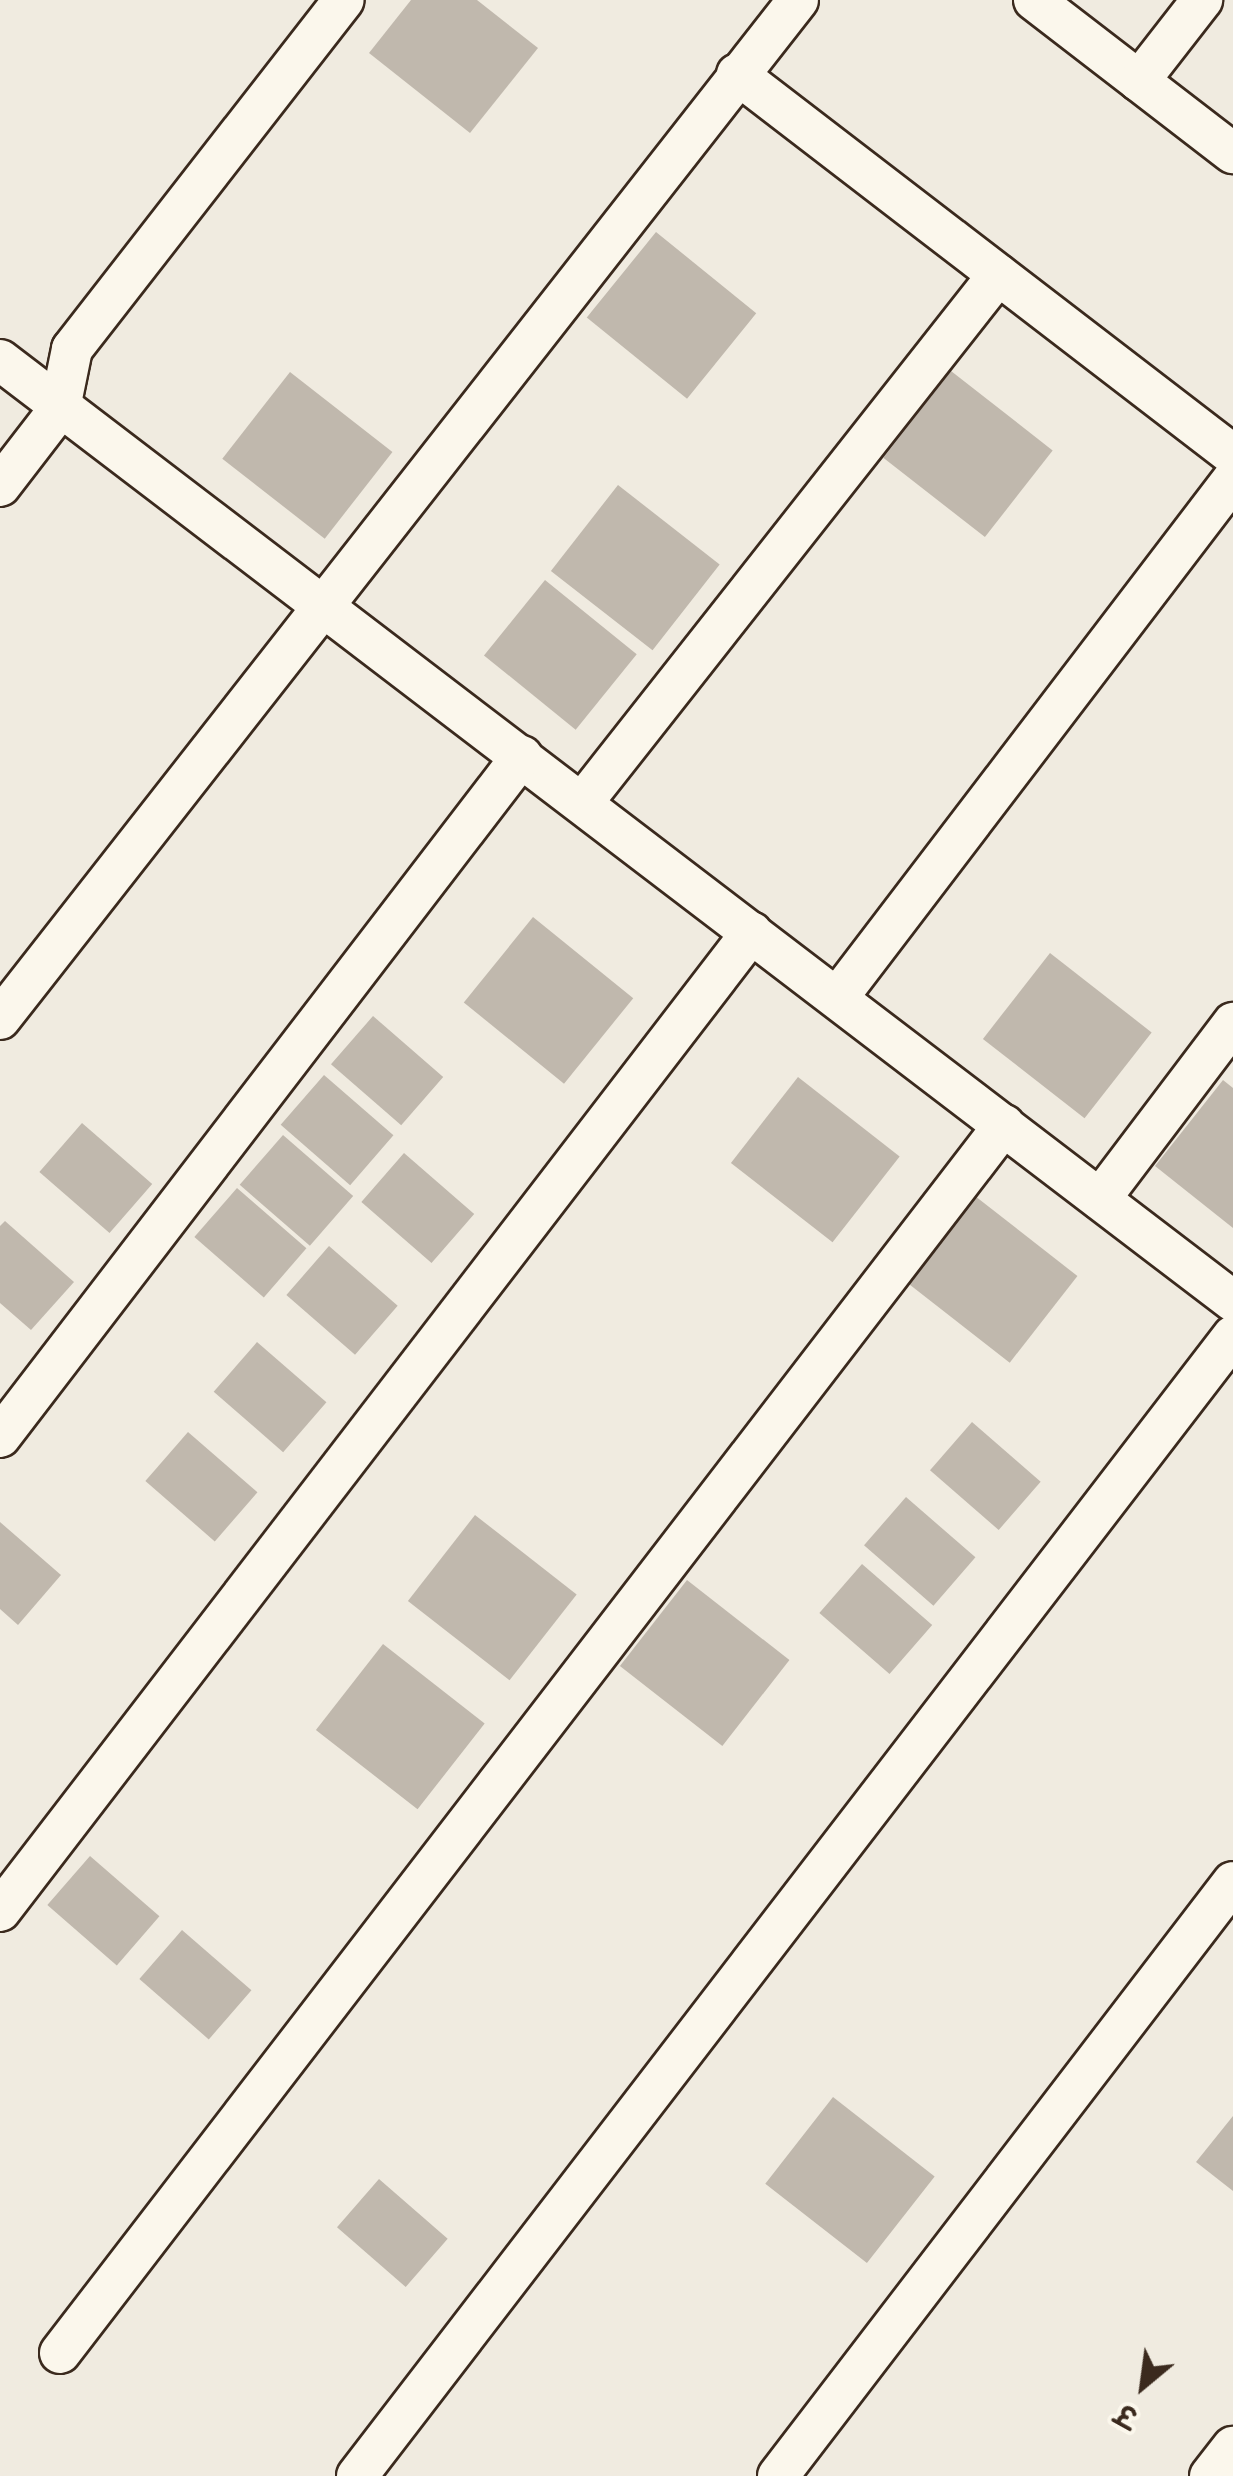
<!DOCTYPE html>
<html>
<head>
<meta charset="utf-8">
<style>
	body { margin:0 }
	#map { position:relative; width:1233px; height:2476px; overflow:hidden; background:#f0ebe0; font-family:"Indie Flower","Playpen Sans Deva",sans-serif }
	div>[style] { position:absolute }
	[style*='--x'] { left:calc(var(--x)*1px); top:calc(var(--y)*1px); width:calc(var(--w)*1px); rotate:calc(var(--a)*1deg) }
	.building>* { inset:0; background:#c0b8ad; transform-origin:0 0 }
	.roads { filter:drop-shadow(2px 0 #3b2a1e) drop-shadow(-2px 0 #3b2a1e) drop-shadow(0 2px #3b2a1e) drop-shadow(0 -2px #3b2a1e) }
	.minor>* { height:40px; margin:-20px; padding:0 20px; transform-origin:20px; border-radius:20px; background:#fbf7ec }
	span { translate:-50% -50%; white-space:nowrap; text-align:center; line-height:1.15; -webkit-text-stroke:10px #fbf7ec; paint-order:stroke }
	.north { position:absolute; left:1093px; top:2336px; width:100px; height:100px; -webkit-text-stroke:8px #fbf7ec; paint-order:stroke; rotate:209deg; font-size:28px; font-weight:700; line-height:40px; text-align:center; color:#3b2a1e }
	.north::after { content:''; display:block; margin:auto; width:35px; height:45px; background:#3b2a1e; clip-path:polygon(50% 0,100% 100%,50% 72%,0 100%) }
</style>
</head>
<body>
<div id="map">
	<div class="building">
		<div style="clip-path:polygon(411px 0,477px 0,538px 48px,470px 133px,369px 53px)"></div>
		<div style="left:656px;top:232px;width:129px;height:110px;rotate:39deg"></div>
		<div style="left:951px;top:371px;width:129px;height:110px;rotate:38deg"></div>
		<div style="left:290px;top:372px;width:130px;height:110px;rotate:38deg"></div>
		<div style="left:618px;top:485px;width:129px;height:109px;rotate:38deg"></div>
		<div style="left:545px;top:580px;width:118px;height:97px;rotate:39deg"></div>
		<div style="left:533px;top:917px;width:129px;height:110px;rotate:39deg"></div>
		<div style="left:1050px;top:953px;width:129px;height:109px;rotate:38deg"></div>
		<div style="left:373px;top:1016px;width:93px;height:64px;rotate:41deg"></div>
		<div style="left:324px;top:1075px;width:92px;height:66px;rotate:41deg"></div>
		<div style="left:798px;top:1077px;width:129px;height:109px;rotate:38deg"></div>
		<div style="clip-path:polygon(1223px 1080px,1233px 1088px,1233px 1228px,1155px 1166px)"></div>
		<div style="left:82px;top:1123px;width:93px;height:65px;rotate:41deg"></div>
		<div style="left:283px;top:1135px;width:93px;height:66px;rotate:41deg"></div>
		<div style="left:404px;top:1153px;width:93px;height:65px;rotate:41deg"></div>
		<div style="left:237px;top:1188px;width:92px;height:65px;rotate:41deg"></div>
		<div style="left:975px;top:1196px;width:130px;height:110px;rotate:38deg"></div>
		<div style="clip-path:polygon(5px 1221px,74px 1282px,31px 1330px,0 1303px,0 1226px)"></div>
		<div style="left:329px;top:1246px;width:91px;height:65px;rotate:41deg"></div>
		<div style="left:257px;top:1342px;width:92px;height:66px;rotate:41deg"></div>
		<div style="left:972px;top:1422px;width:91px;height:64px;rotate:41deg"></div>
		<div style="left:188px;top:1432px;width:92px;height:65px;rotate:41deg"></div>
		<div style="left:906px;top:1497px;width:92px;height:64px;rotate:41deg"></div>
		<div style="left:475px;top:1515px;width:129px;height:109px;rotate:38deg"></div>
		<div style="clip-path:polygon(0 1522px,61px 1575px,18px 1625px,0 1609px)"></div>
		<div style="left:862px;top:1564px;width:93px;height:65px;rotate:41deg"></div>
		<div style="left:687px;top:1580px;width:130px;height:109px;rotate:38deg"></div>
		<div style="left:383px;top:1644px;width:129px;height:109px;rotate:38deg"></div>
		<div style="left:90px;top:1856px;width:92px;height:65px;rotate:41deg"></div>
		<div style="left:182px;top:1930px;width:92px;height:65px;rotate:41deg"></div>
		<div style="left:833px;top:2097px;width:129px;height:110px;rotate:38deg"></div>
		<div style="clip-path:polygon(1233px 2116px,1233px 2191px,1196px 2162px)"></div>
		<div style="left:379px;top:2179px;width:91px;height:64px;rotate:41deg"></div>
	</div>
	<div class="roads">
		<div class="minor">
			<div style="--x:1034;--y:0;--w:251;--a:37.6"></div>
			<div style="--x:737;--y:74;--w:625;--a:37.53"></div>
			<div style="--x:1139;--y:81;--w:103;--a:-52.1"></div>
			<div style="--x:0;--y:360;--w:1551;--a:37.35"></div>
			<div style="--x:0;--y:486;--w:98;--a:-52.4"></div>
			<div style="--x:60;--y:408;--w:60;--a:-78.5"></div>
			<div style="--x:72;--y:349;--w:442;--a:-52.1"></div>
			<div style="--x:583;--y:802;--w:671;--a:-51.78"></div>
			<div style="--x:838;--y:997;--w:651;--a:-52.67"></div>
			<div style="--x:0;--y:1019;--w:1294;--a:-51.93"></div>
			<div style="--x:1100;--y:1199;--w:221;--a:-52.9"></div>
			<div style="--x:0;--y:1437;--w:858;--a:-52.53"></div>
			<div style="--x:0;--y:1911;--w:1234;--a:-52.47"></div>
			<div style="--x:60;--y:2353;--w:1549;--a:-52.45"></div>
			<div style="--x:357;--y:2476;--w:1438;--a:-52.46"></div>
			<div style="--x:778;--y:2476;--w:748;--a:-52.55"></div>
			<div style="--x:1210;--y:2476;--w:37;--a:-52"></div>
		</div>
	</div>
	<div class="north">उ</div>
</div>
</body>
</html>
